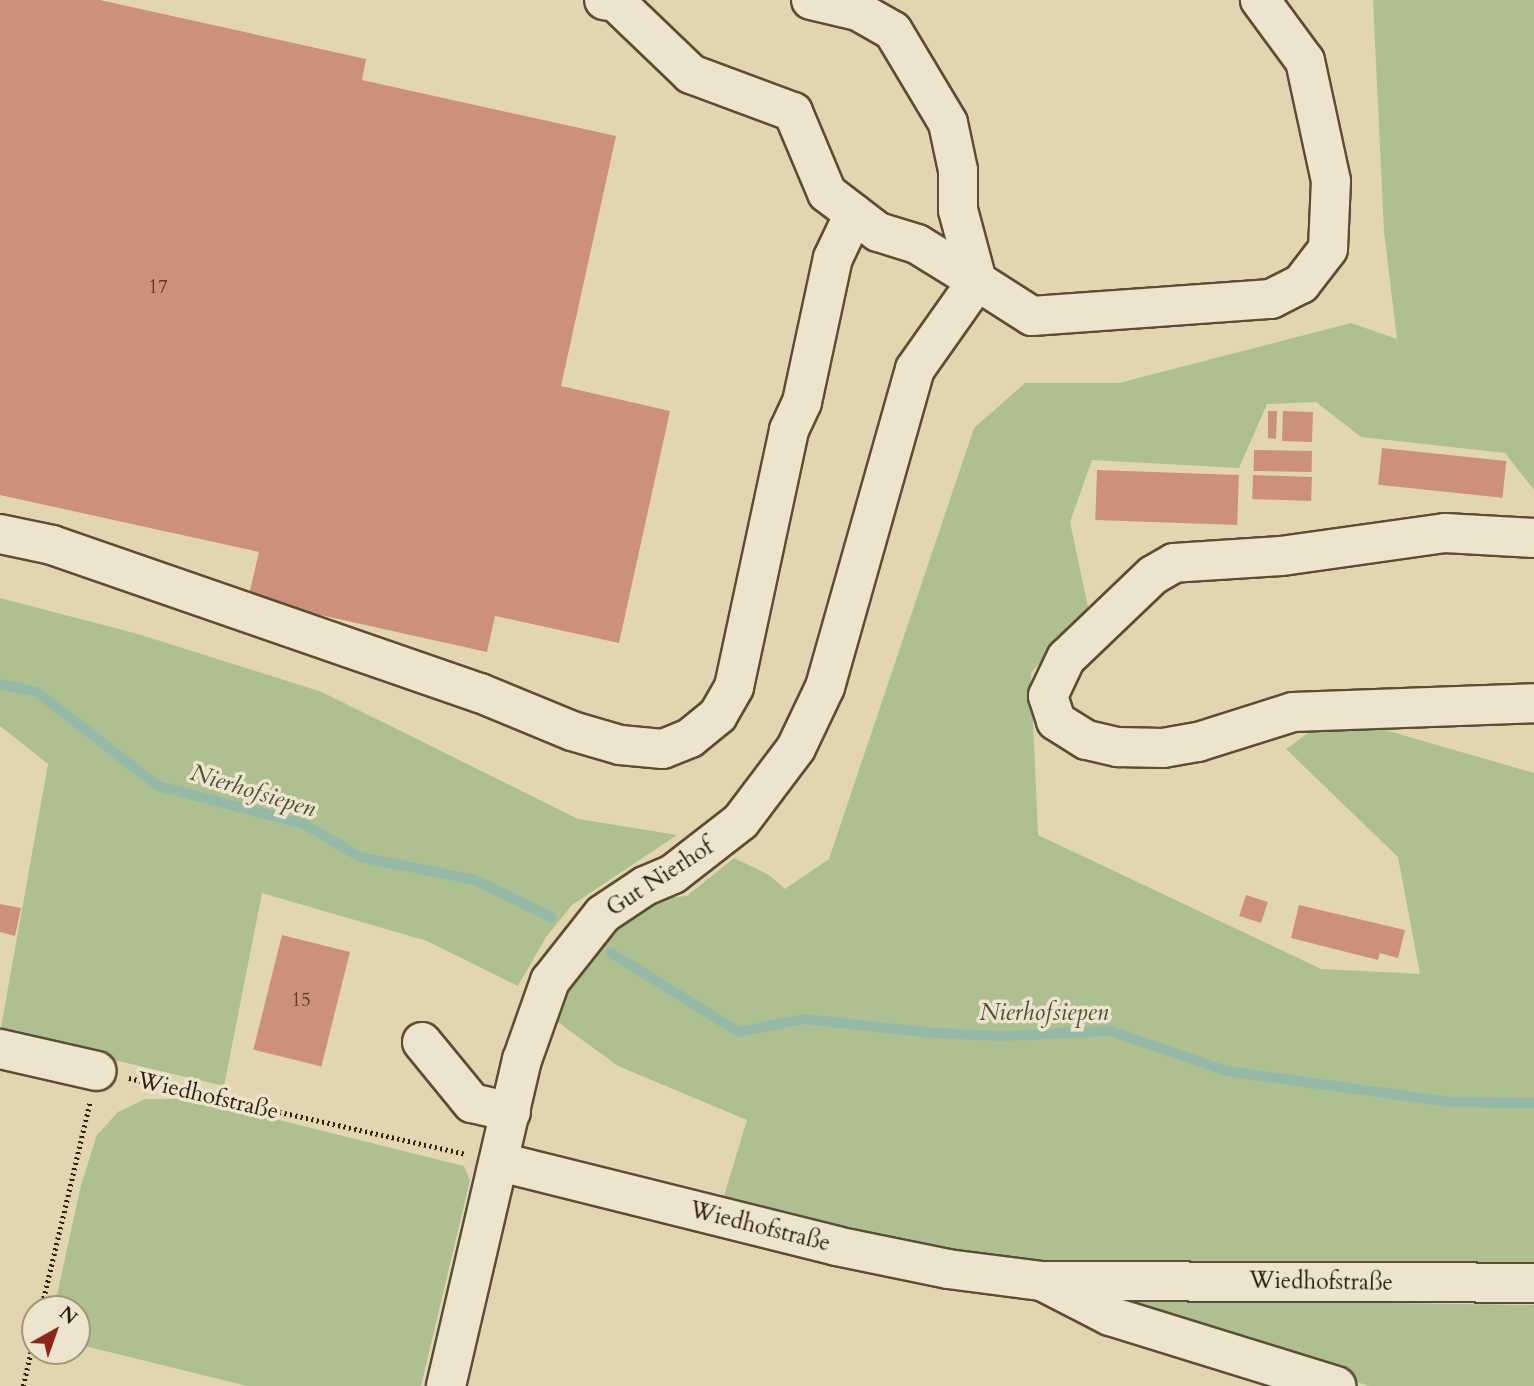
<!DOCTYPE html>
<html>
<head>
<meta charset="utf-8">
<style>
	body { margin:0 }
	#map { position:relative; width:1534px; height:1386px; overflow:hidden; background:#e2d6b0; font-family:Cardo,serif }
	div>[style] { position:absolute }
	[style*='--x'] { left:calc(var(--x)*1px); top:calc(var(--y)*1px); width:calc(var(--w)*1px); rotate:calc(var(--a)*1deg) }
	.green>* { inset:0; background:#aebf90 }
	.stream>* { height:10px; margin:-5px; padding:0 5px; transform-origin:5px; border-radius:5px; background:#95b9a9 }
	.building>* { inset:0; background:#cd917b; transform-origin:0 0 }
	.path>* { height:4.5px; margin-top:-2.25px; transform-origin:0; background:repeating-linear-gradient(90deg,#321e0a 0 2px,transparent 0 5.5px) }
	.roads { filter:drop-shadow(2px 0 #5e4c34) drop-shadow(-2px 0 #5e4c34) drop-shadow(0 2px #5e4c34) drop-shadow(0 -2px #5e4c34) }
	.minor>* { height:38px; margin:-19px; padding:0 19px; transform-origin:19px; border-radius:19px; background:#ece4cc }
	span { translate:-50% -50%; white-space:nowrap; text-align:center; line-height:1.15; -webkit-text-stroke:7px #ece4cc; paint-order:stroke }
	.number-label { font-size:19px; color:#593b26 }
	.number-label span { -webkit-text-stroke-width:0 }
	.street-label { font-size:23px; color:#321e0a }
	.water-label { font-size:24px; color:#504c3a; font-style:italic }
	.north { position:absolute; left:21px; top:1295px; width:70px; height:70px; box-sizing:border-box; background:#ece4cc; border:2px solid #a2957e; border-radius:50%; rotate:40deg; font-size:19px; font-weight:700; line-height:28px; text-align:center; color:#321e0a }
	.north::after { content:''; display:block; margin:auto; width:24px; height:32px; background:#8f2418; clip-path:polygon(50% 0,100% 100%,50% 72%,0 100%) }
</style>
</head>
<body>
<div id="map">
	<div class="green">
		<div style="clip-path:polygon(1373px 0,1534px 0,1534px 490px,1505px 453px,1361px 437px,1316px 402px,1267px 404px,1239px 468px,1092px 460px,1070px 522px,1088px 607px,1031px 673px,1038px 835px,1321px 969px,1420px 974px,1398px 857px,1286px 749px,1333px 715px,1534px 773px,1534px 1273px,1016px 1267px,721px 1206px,747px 1120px,618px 1066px,555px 1020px,573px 976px,640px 907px,655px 899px,687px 896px,734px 858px,769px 875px,785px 889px,829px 859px,974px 428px,1025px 383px,1119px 383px,1351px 323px,1397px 339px,1384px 231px)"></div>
		<div style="clip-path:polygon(0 598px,138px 634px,322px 692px,578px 819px,677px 835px,572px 905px,546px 937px,518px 986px,427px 941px,262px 893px,224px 1086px,0 1033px,48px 764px,0 726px)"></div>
		<div style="clip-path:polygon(145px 1099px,195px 1099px,464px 1166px,470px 1180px,421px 1386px,247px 1386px,77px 1344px,77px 1309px,54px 1309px,81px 1185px,97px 1135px,118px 1112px)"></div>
		<div style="clip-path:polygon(1120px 1299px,1534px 1305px,1534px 1386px,1369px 1386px,1119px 1305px)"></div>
	</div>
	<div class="stream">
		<div style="--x:0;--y:684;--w:38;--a:12"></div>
		<div style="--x:37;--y:692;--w:153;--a:37.8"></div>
		<div style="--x:158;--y:786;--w:151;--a:14.6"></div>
		<div style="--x:304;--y:824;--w:65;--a:30.5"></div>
		<div style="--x:360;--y:857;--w:117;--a:11.3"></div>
		<div style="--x:475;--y:880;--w:85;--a:26"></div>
		<div style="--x:611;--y:953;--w:150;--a:31.7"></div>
		<div style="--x:739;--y:1032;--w:66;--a:-11.3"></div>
		<div style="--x:804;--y:1019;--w:130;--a:6.2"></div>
		<div style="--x:933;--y:1033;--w:71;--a:2.4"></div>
		<div style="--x:1004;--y:1036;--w:107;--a:-2.7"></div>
		<div style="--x:1111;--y:1031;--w:122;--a:19.2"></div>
		<div style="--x:1226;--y:1071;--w:226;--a:7.9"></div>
		<div style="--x:1450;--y:1102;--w:84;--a:0.7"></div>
	</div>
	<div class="building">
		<div style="clip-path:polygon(0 0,100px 0,366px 59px,362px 80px,616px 136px,561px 386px,670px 411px,619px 643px,495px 616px,487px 652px,248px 599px,259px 552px,0 495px)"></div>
		<div style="clip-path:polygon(1268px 411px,1277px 411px,1276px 439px,1268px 438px)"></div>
		<div style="left:1283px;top:411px;width:30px;height:30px;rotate:2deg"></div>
		<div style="left:1382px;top:448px;width:125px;height:37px;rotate:6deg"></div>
		<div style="left:1254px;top:450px;width:58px;height:21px;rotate:1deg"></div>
		<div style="left:1097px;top:470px;width:142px;height:50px;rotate:2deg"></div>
		<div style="left:1253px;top:475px;width:59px;height:24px;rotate:2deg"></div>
		<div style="left:1246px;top:895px;width:23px;height:22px;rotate:18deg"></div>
		<div style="clip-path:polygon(0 904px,21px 908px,15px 936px,0 932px)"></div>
		<div style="clip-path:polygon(1299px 905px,1405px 930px,1398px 958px,1380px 953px,1378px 960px,1291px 938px)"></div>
		<div style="left:282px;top:935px;width:70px;height:118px;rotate:14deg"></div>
	</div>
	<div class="path">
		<div style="--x:129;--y:1078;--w:344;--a:12.7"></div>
		<div style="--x:41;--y:1309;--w:213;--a:-76.7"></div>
		<div style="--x:23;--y:1386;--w:53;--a:-77"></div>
	</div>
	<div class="roads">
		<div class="minor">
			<div style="--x:811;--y:0;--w:48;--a:13.2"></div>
			<div style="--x:858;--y:11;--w:40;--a:29.7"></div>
			<div style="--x:893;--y:31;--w:107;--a:59.1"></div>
			<div style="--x:948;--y:123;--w:48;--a:78"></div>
			<div style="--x:958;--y:170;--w:40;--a:90"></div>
			<div style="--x:958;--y:210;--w:73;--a:75"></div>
			<div style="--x:977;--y:281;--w:65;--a:32.5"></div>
			<div style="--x:1032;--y:316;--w:240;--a:-4.1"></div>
			<div style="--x:1271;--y:299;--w:34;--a:-27"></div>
			<div style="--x:1301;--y:284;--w:44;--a:-52.4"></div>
			<div style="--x:1328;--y:249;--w:68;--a:-87.5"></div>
			<div style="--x:1331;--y:181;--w:123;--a:-102.2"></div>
			<div style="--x:1305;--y:61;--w:76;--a:-126.4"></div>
			<div style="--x:0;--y:534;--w:53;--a:11.9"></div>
			<div style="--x:52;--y:545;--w:453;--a:19.1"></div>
			<div style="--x:480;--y:693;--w:100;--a:22.4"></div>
			<div style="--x:572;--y:731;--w:50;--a:16.3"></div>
			<div style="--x:620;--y:745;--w:43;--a:5.3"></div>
			<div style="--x:663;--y:749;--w:29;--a:-22"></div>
			<div style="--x:690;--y:738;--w:36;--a:-39"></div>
			<div style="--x:718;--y:715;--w:32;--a:-60"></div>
			<div style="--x:734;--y:687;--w:263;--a:-77.9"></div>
			<div style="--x:789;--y:430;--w:31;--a:-65"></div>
			<div style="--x:802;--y:402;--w:147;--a:-77.9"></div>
			<div style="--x:833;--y:258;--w:49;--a:-64.5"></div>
			<div style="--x:1534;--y:538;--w:89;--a:-176.8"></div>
			<div style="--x:1445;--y:533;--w:166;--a:172"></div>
			<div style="--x:1281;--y:556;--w:107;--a:176.3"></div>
			<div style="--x:1174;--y:563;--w:24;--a:150"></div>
			<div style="--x:1153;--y:575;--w:120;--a:136.3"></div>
			<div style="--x:1066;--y:658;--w:42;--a:115.3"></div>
			<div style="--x:1048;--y:696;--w:26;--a:72"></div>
			<div style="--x:1056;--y:721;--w:36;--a:32"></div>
			<div style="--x:1087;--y:740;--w:32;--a:13"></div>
			<div style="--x:1118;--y:747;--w:45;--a:1.3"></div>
			<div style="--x:1163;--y:748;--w:36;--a:-10"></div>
			<div style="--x:1198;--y:742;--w:100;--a:-17.5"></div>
			<div style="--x:1293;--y:712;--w:241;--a:-2.1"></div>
			<div style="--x:422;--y:1042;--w:79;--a:50.7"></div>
			<div style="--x:472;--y:1103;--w:40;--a:13"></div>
			<div style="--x:0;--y:1049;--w:99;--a:12.8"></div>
			<div style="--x:500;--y:1162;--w:346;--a:14"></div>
			<div style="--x:836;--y:1246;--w:114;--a:11.6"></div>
			<div style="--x:948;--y:1269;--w:95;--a:7.3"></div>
			<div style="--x:1042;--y:1281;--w:492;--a:0.2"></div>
			<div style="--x:1044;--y:1282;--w:74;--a:27.3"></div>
			<div style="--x:1110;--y:1316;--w:237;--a:17.2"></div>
			<div style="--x:446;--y:1386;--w:335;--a:-76.9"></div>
			<div style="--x:522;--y:1060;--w:84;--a:-70.5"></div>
			<div style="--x:550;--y:981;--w:85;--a:-51.7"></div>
			<div style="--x:603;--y:914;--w:50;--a:-33.7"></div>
			<div style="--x:645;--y:886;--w:30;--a:-23"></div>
			<div style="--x:673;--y:874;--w:86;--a:-37.9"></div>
			<div style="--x:741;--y:821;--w:91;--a:-53"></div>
			<div style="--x:796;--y:748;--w:68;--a:-64.6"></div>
			<div style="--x:825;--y:687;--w:330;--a:-74.2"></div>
			<div style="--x:915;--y:369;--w:108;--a:-54.8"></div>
			<div style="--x:977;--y:281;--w:70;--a:-148.3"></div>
			<div style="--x:917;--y:244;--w:41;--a:-162.9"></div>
			<div style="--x:878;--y:232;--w:64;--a:-142.6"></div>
			<div style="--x:827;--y:193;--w:88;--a:-112.8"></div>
			<div style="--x:793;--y:112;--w:109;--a:-159.6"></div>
			<div style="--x:691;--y:74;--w:104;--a:-136.2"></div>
			<div style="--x:616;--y:2;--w:12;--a:-171"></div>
		</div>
	</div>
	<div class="number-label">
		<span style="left:158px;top:288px">17</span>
		<span style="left:301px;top:1001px">15</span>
	</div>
	<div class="street-label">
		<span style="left:660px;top:878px;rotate:-33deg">Gut Nierhof</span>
		<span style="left:208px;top:1096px;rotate:13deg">Wiedhofstraße</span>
		<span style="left:760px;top:1227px;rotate:14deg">Wiedhofstraße</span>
		<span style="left:1321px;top:1282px;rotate:1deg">Wiedhofstraße</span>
	</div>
	<div class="water-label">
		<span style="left:253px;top:791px;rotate:17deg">Nierhofsiepen</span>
		<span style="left:1044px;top:1013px">Nierhofsiepen</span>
	</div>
	<div class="north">N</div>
</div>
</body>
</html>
